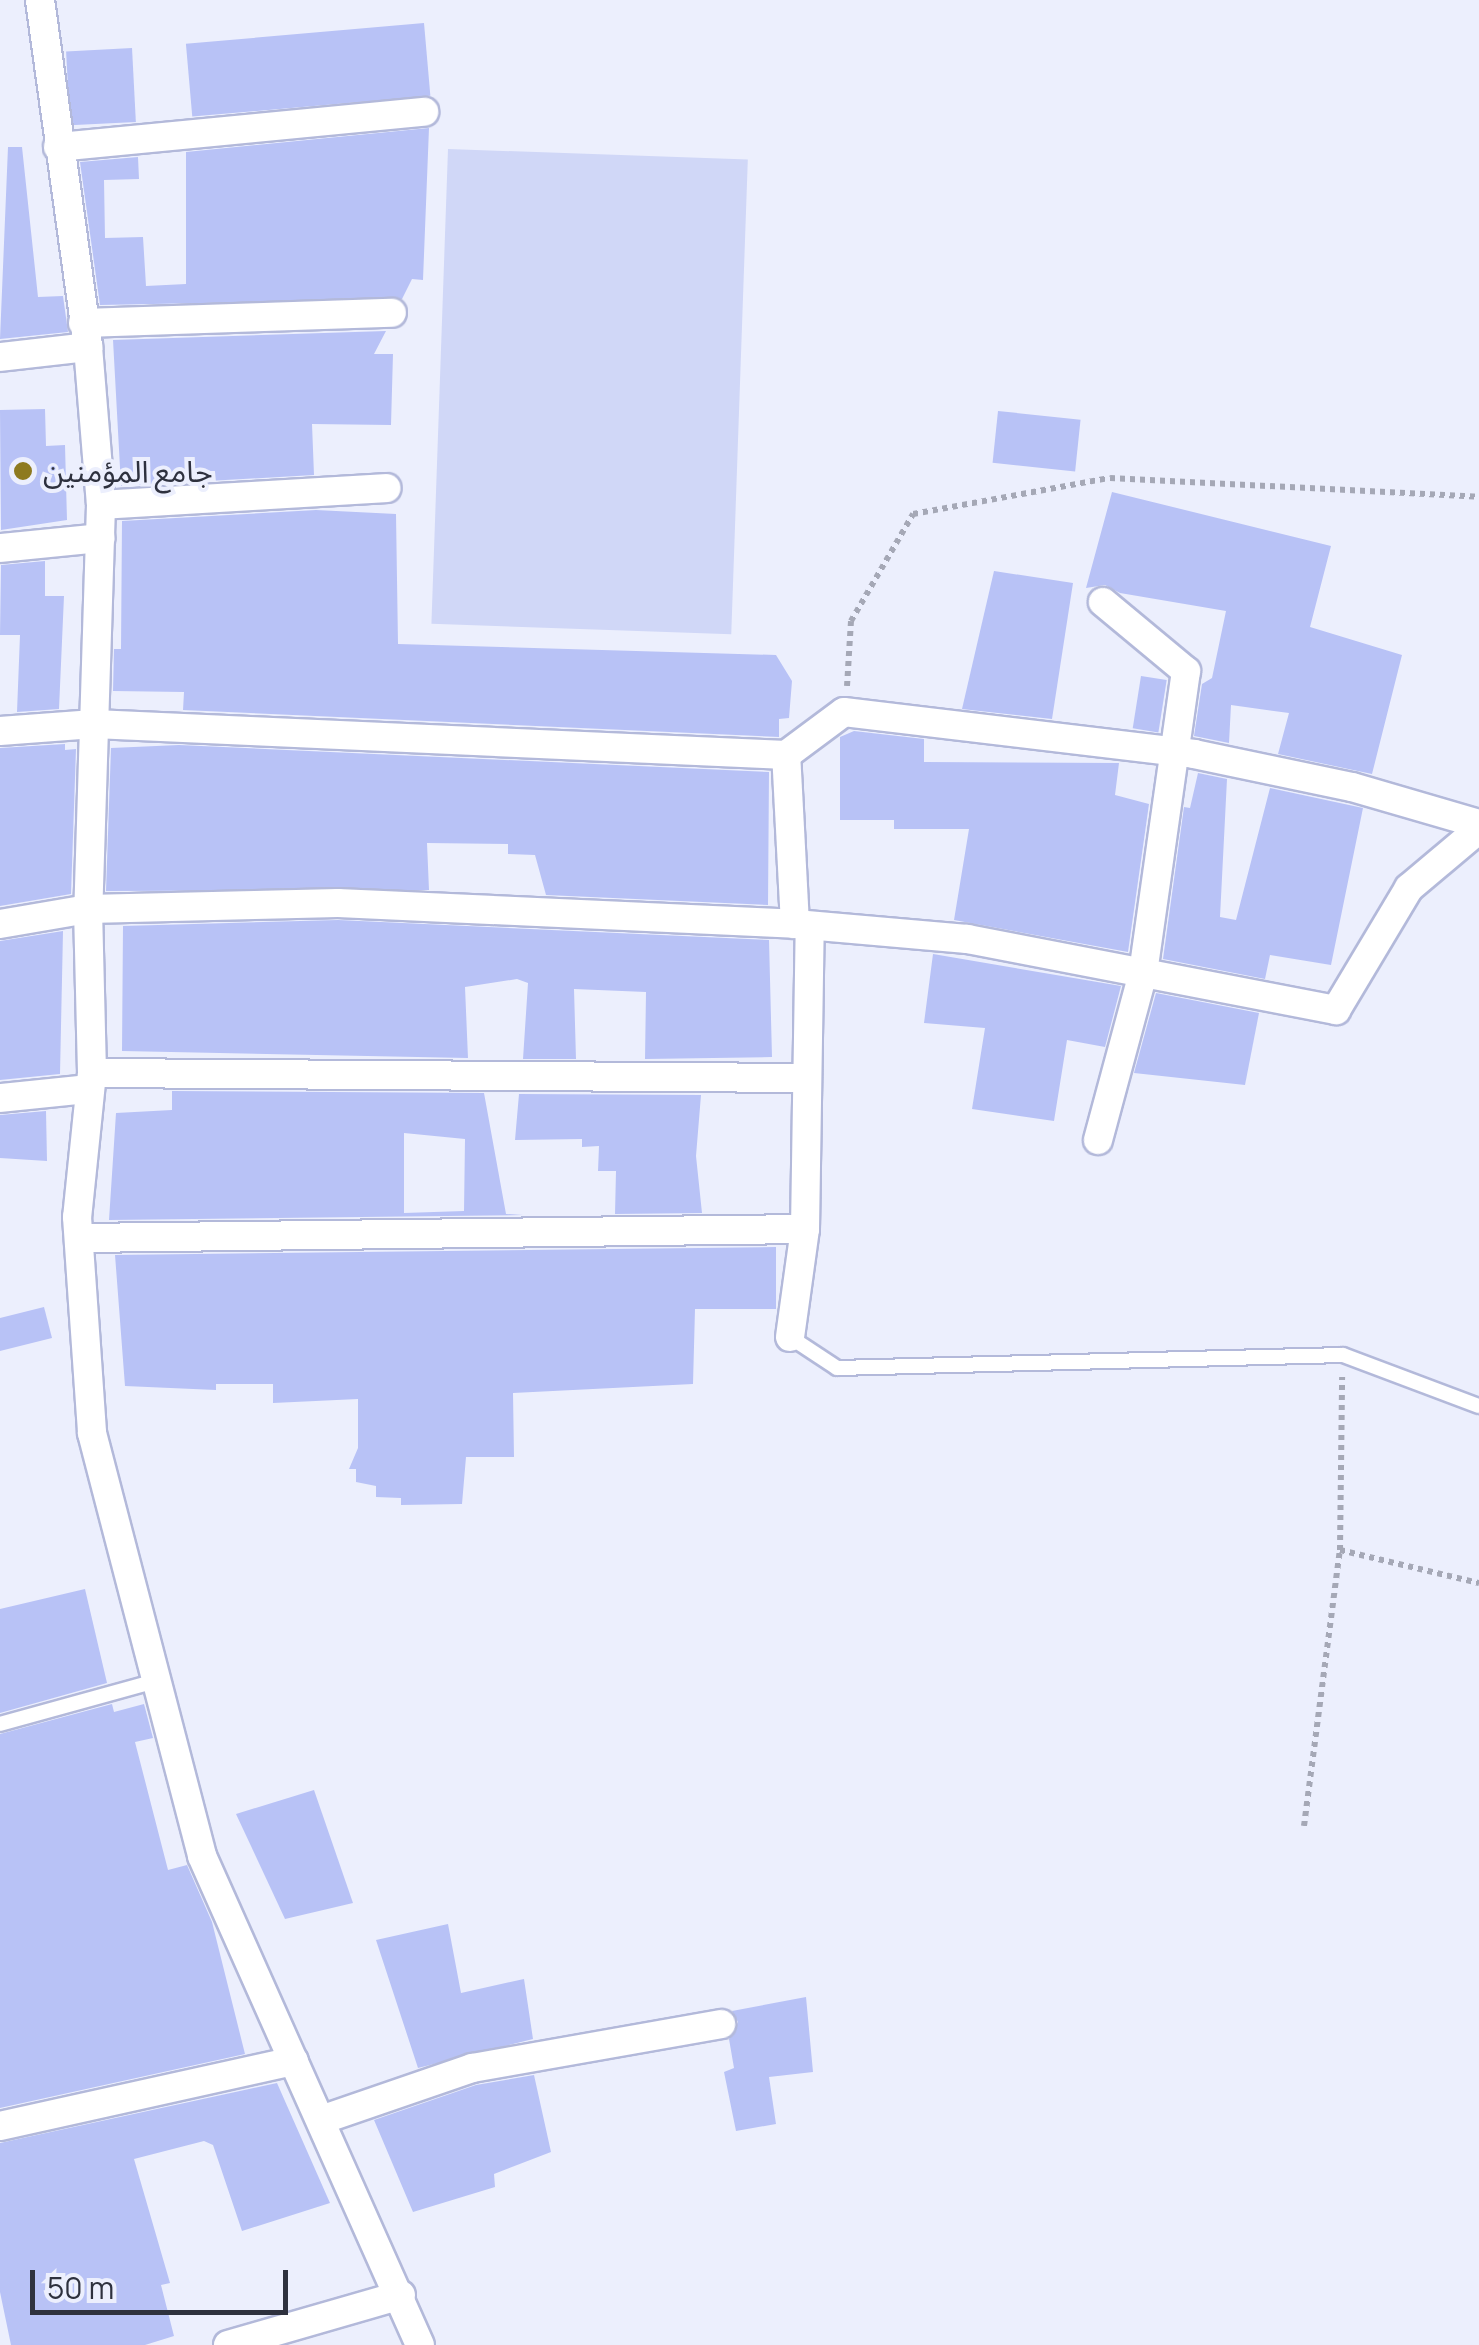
<!DOCTYPE html>
<html>
<head>
<meta charset="utf-8">
<style>
	body { margin:0 }
	#map { position:relative; width:1479px; height:2345px; overflow:hidden; background:#eceffd; font-family:Manrope,"Noto Sans Arabic",sans-serif }
	div>[style] { position:absolute }
	[style*='--x'] { left:calc(var(--x)*1px); top:calc(var(--y)*1px); width:calc(var(--w)*1px); rotate:calc(var(--a)*1deg) }
	.green>* { inset:0; background:#d0d7f7; transform-origin:0 0 }
	.building>* { inset:0; background:#b8c2f6; transform-origin:0 0 }
	.path>* { height:6px; margin-top:-3px; transform-origin:0; background:repeating-linear-gradient(90deg,#a5a8b6 0 5px,transparent 0 10px) }
	.roads { filter:drop-shadow(2px 0 #b3b9da) drop-shadow(-2px 0 #b3b9da) drop-shadow(0 2px #b3b9da) drop-shadow(0 -2px #b3b9da) }
	.service>* { height:14px; margin:-7px; padding:0 7px; transform-origin:7px; border-radius:7px; background:#fff }
	.minor>* { height:28px; margin:-14px; padding:0 14px; transform-origin:14px; border-radius:14px; background:#fff }
	.dots>* { width:28px; height:28px; translate:-50% -50%; box-sizing:border-box; border:5px solid #eceffd; border-radius:50% }
	span { translate:-50% -50%; white-space:nowrap; text-align:center; line-height:1.15; -webkit-text-stroke:8px #eceffd; paint-order:stroke }
	.poi-label { font-size:30px; color:#2e313e }
	.left { translate:0 -50%; text-align:left }
	.scale { position:absolute; left:30px; top:2270px; width:258px; height:45px; box-sizing:border-box; border:5px solid #2e313e; border-top:0; padding-left:12px; font-size:30px; line-height:35px; white-space:nowrap; color:#2e313e; -webkit-text-stroke:8px #eceffd; paint-order:stroke }
</style>
</head>
<body>
<div id="map">
	<div class="green">
		<div style="left:448px;top:149px;width:300px;height:475px;rotate:2deg"></div>
	</div>
	<div class="building">
		<div style="left:424px;top:23px;width:73px;height:239px;rotate:85deg"></div>
		<div style="left:132px;top:48px;width:74px;height:66px;rotate:87deg"></div>
		<div style="clip-path:polygon(429px 128px,423px 280px,412px 279px,402px 299px,100px 305px,80px 162px,138px 157px,139px 179px,104px 180px,105px 238px,143px 237px,146px 286px,186px 284px,186px 152px)"></div>
		<div style="clip-path:polygon(8px 147px,22px 147px,38px 297px,63px 296px,68px 332px,0 339px)"></div>
		<div style="clip-path:polygon(386px 331px,374px 354px,393px 354px,391px 425px,312px 424px,314px 475px,121px 486px,113px 340px)"></div>
		<div style="clip-path:polygon(45px 409px,46px 446px,65px 445px,67px 520px,1px 530px,0 410px)"></div>
		<div style="left:998px;top:411px;width:83px;height:52px;rotate:6deg"></div>
		<div style="clip-path:polygon(1112px 492px,1331px 546px,1310px 627px,1402px 655px,1372px 774px,1278px 754px,1289px 713px,1231px 705px,1229px 743px,1194px 736px,1202px 684px,1212px 678px,1226px 611px,1120px 593px,1105px 585px,1086px 588px)"></div>
		<div style="clip-path:polygon(316px 510px,396px 514px,398px 644px,776px 655px,792px 681px,789px 718px,779px 719px,779px 737px,183px 710px,184px 692px,113px 691px,114px 649px,121px 649px,122px 521px)"></div>
		<div style="clip-path:polygon(45px 561px,45px 596px,64px 596px,59px 709px,17px 712px,20px 635px,0 635px,1px 565px)"></div>
		<div style="clip-path:polygon(994px 571px,1073px 583px,1052px 719px,962px 709px)"></div>
		<div style="left:1141px;top:676px;width:26px;height:53px;rotate:9deg"></div>
		<div style="clip-path:polygon(854px 731px,924px 739px,924px 762px,1119px 763px,1115px 795px,1149px 804px,1128px 952px,954px 920px,969px 829px,894px 829px,894px 820px,840px 820px,840px 737px)"></div>
		<div style="clip-path:polygon(65px 744px,65px 750px,76px 749px,71px 894px,0 906px,0 748px)"></div>
		<div style="clip-path:polygon(179px 745px,769px 772px,768px 905px,546px 895px,535px 855px,508px 854px,508px 844px,427px 843px,429px 890px,106px 891px,111px 748px)"></div>
		<div style="clip-path:polygon(1198px 773px,1227px 779px,1220px 917px,1236px 920px,1270px 788px,1363px 808px,1331px 965px,1270px 955px,1265px 979px,1163px 959px,1184px 807px,1190px 808px)"></div>
		<div style="clip-path:polygon(338px 920px,769px 940px,772px 1057px,645px 1059px,646px 992px,574px 989px,576px 1059px,523px 1059px,528px 983px,517px 979px,465px 987px,468px 1058px,122px 1051px,123px 926px)"></div>
		<div style="clip-path:polygon(63px 931px,60px 1074px,0 1080px,0 941px)"></div>
		<div style="clip-path:polygon(933px 954px,1121px 986px,1105px 1047px,1067px 1040px,1054px 1121px,972px 1109px,985px 1028px,924px 1023px)"></div>
		<div style="clip-path:polygon(1156px 993px,1259px 1013px,1245px 1085px,1134px 1073px)"></div>
		<div style="clip-path:polygon(evenodd,172px 1091px,484px 1093px,506px 1214px,523px 1215px,109px 1220px,116px 1113px,172px 1110px,172px 1091px,404px 1133px,465px 1139px,464px 1211px,404px 1213px,404px 1133px)"></div>
		<div style="clip-path:polygon(519px 1094px,701px 1095px,696px 1156px,702px 1213px,615px 1214px,616px 1171px,598px 1171px,599px 1146px,582px 1147px,582px 1139px,515px 1140px)"></div>
		<div style="clip-path:polygon(46px 1111px,47px 1161px,0 1158px,0 1115px)"></div>
		<div style="clip-path:polygon(776px 1247px,776px 1309px,695px 1309px,693px 1384px,513px 1393px,514px 1457px,466px 1457px,462px 1504px,401px 1505px,401px 1498px,376px 1497px,376px 1486px,356px 1482px,356px 1469px,349px 1469px,358px 1448px,358px 1399px,273px 1403px,273px 1384px,216px 1384px,216px 1390px,125px 1386px,115px 1255px)"></div>
		<div style="clip-path:polygon(44px 1307px,52px 1338px,0 1351px,0 1318px)"></div>
		<div style="clip-path:polygon(85px 1589px,107px 1683px,0 1713px,0 1609px)"></div>
		<div style="clip-path:polygon(112px 1704px,114px 1712px,144px 1704px,153px 1738px,135px 1742px,168px 1870px,187px 1865px,212px 1922px,245px 2054px,0 2108px,0 1734px)"></div>
		<div style="clip-path:polygon(314px 1790px,353px 1903px,285px 1919px,236px 1814px)"></div>
		<div style="clip-path:polygon(448px 1924px,461px 1993px,524px 1979px,533px 2039px,418px 2068px,376px 1940px)"></div>
		<div style="clip-path:polygon(806px 1997px,813px 2072px,769px 2077px,776px 2124px,736px 2131px,724px 2072px,734px 2068px,729px 2039px,738px 2022px,732px 2011px)"></div>
		<div style="clip-path:polygon(534px 2075px,551px 2152px,494px 2174px,495px 2187px,413px 2212px,374px 2120px,476px 2085px)"></div>
		<div style="clip-path:polygon(277px 2083px,330px 2203px,242px 2231px,213px 2145px,204px 2141px,134px 2159px,170px 2283px,161px 2285px,174px 2336px,145px 2345px,11px 2345px,0 2292px,0 2143px)"></div>
	</div>
	<div class="path">
		<div style="--x:847;--y:686;--w:65;--a:-86.5"></div>
		<div style="--x:851;--y:621;--w:124;--a:-59.9"></div>
		<div style="--x:913;--y:514;--w:200;--a:-10.4"></div>
		<div style="--x:1110;--y:478;--w:369;--a:2.9"></div>
		<div style="--x:1340;--y:1550;--w:143;--a:13.4"></div>
		<div style="--x:1304;--y:1826;--w:278;--a:-82.6"></div>
		<div style="--x:1340;--y:1550;--w:173;--a:-89.3"></div>
	</div>
	<div class="roads">
		<div class="service">
			<div style="--x:790;--y:1337;--w:56;--a:33.4"></div>
			<div style="--x:837;--y:1368;--w:506;--a:-1.47"></div>
			<div style="--x:1343;--y:1355;--w:145;--a:20.6"></div>
			<div style="--x:0;--y:1724;--w:162;--a:-15.4"></div>
		</div>
		<div class="minor">
			<div style="--x:40;--y:0;--w:350;--a:82.1"></div>
			<div style="--x:88;--y:347;--w:159;--a:85.3"></div>
			<div style="--x:101;--y:505;--w:404;--a:91.8"></div>
			<div style="--x:88;--y:909;--w:164;--a:88.6"></div>
			<div style="--x:92;--y:1073;--w:145;--a:95.9"></div>
			<div style="--x:77;--y:1217;--w:217;--a:86"></div>
			<div style="--x:92;--y:1433;--w:437;--a:75.4"></div>
			<div style="--x:202;--y:1856;--w:535;--a:65.97"></div>
			<div style="--x:58;--y:147;--w:368;--a:-5.5"></div>
			<div style="--x:83;--y:323;--w:309;--a:-1.9"></div>
			<div style="--x:0;--y:357;--w:89;--a:-6.5"></div>
			<div style="--x:101;--y:505;--w:286;--a:-3.4"></div>
			<div style="--x:0;--y:548;--w:101;--a:-5.7"></div>
			<div style="--x:0;--y:731;--w:94;--a:-4.3"></div>
			<div style="--x:94;--y:724;--w:693;--a:2.57"></div>
			<div style="--x:786;--y:755;--w:72;--a:-36.6"></div>
			<div style="--x:844;--y:712;--w:353;--a:6.8"></div>
			<div style="--x:1194;--y:754;--w:161;--a:11.8"></div>
			<div style="--x:1352;--y:787;--w:132;--a:16.2"></div>
			<div style="--x:0;--y:924;--w:89;--a:-9.7"></div>
			<div style="--x:88;--y:909;--w:250;--a:-1.4"></div>
			<div style="--x:338;--y:903;--w:457;--a:2.6"></div>
			<div style="--x:795;--y:924;--w:169;--a:-93"></div>
			<div style="--x:795;--y:924;--w:173;--a:5"></div>
			<div style="--x:967;--y:939;--w:376;--a:10.9"></div>
			<div style="--x:1336;--y:1010;--w:142;--a:-59.1"></div>
			<div style="--x:1409;--y:888;--w:92;--a:-40.1"></div>
			<div style="--x:92;--y:1073;--w:714;--a:0.4"></div>
			<div style="--x:0;--y:1098;--w:88;--a:-5.8"></div>
			<div style="--x:1098;--y:1140;--w:173;--a:-74.9"></div>
			<div style="--x:1143;--y:973;--w:305;--a:-81.9"></div>
			<div style="--x:1186;--y:671;--w:108;--a:-140.3"></div>
			<div style="--x:80;--y:1238;--w:725;--a:-0.71"></div>
			<div style="--x:790;--y:1337;--w:109;--a:-82.1"></div>
			<div style="--x:805;--y:1229;--w:302;--a:-89.1"></div>
			<div style="--x:321;--y:2120;--w:160;--a:-19"></div>
			<div style="--x:472;--y:2068;--w:253;--a:-10"></div>
			<div style="--x:0;--y:2126;--w:301;--a:-12.5"></div>
			<div style="--x:228;--y:2345;--w:180;--a:-16.1"></div>
		</div>
	</div>
	<div class="dots">
		<div style="left:23px;top:471px;background:#8e7a1f"></div>
	</div>
	<div class="poi-label">
		<span class="left" style="left:43px;top:471px">جامع المؤمنين</span>
	</div>
	<div class="scale">50 m</div>
</div>
</body>
</html>
